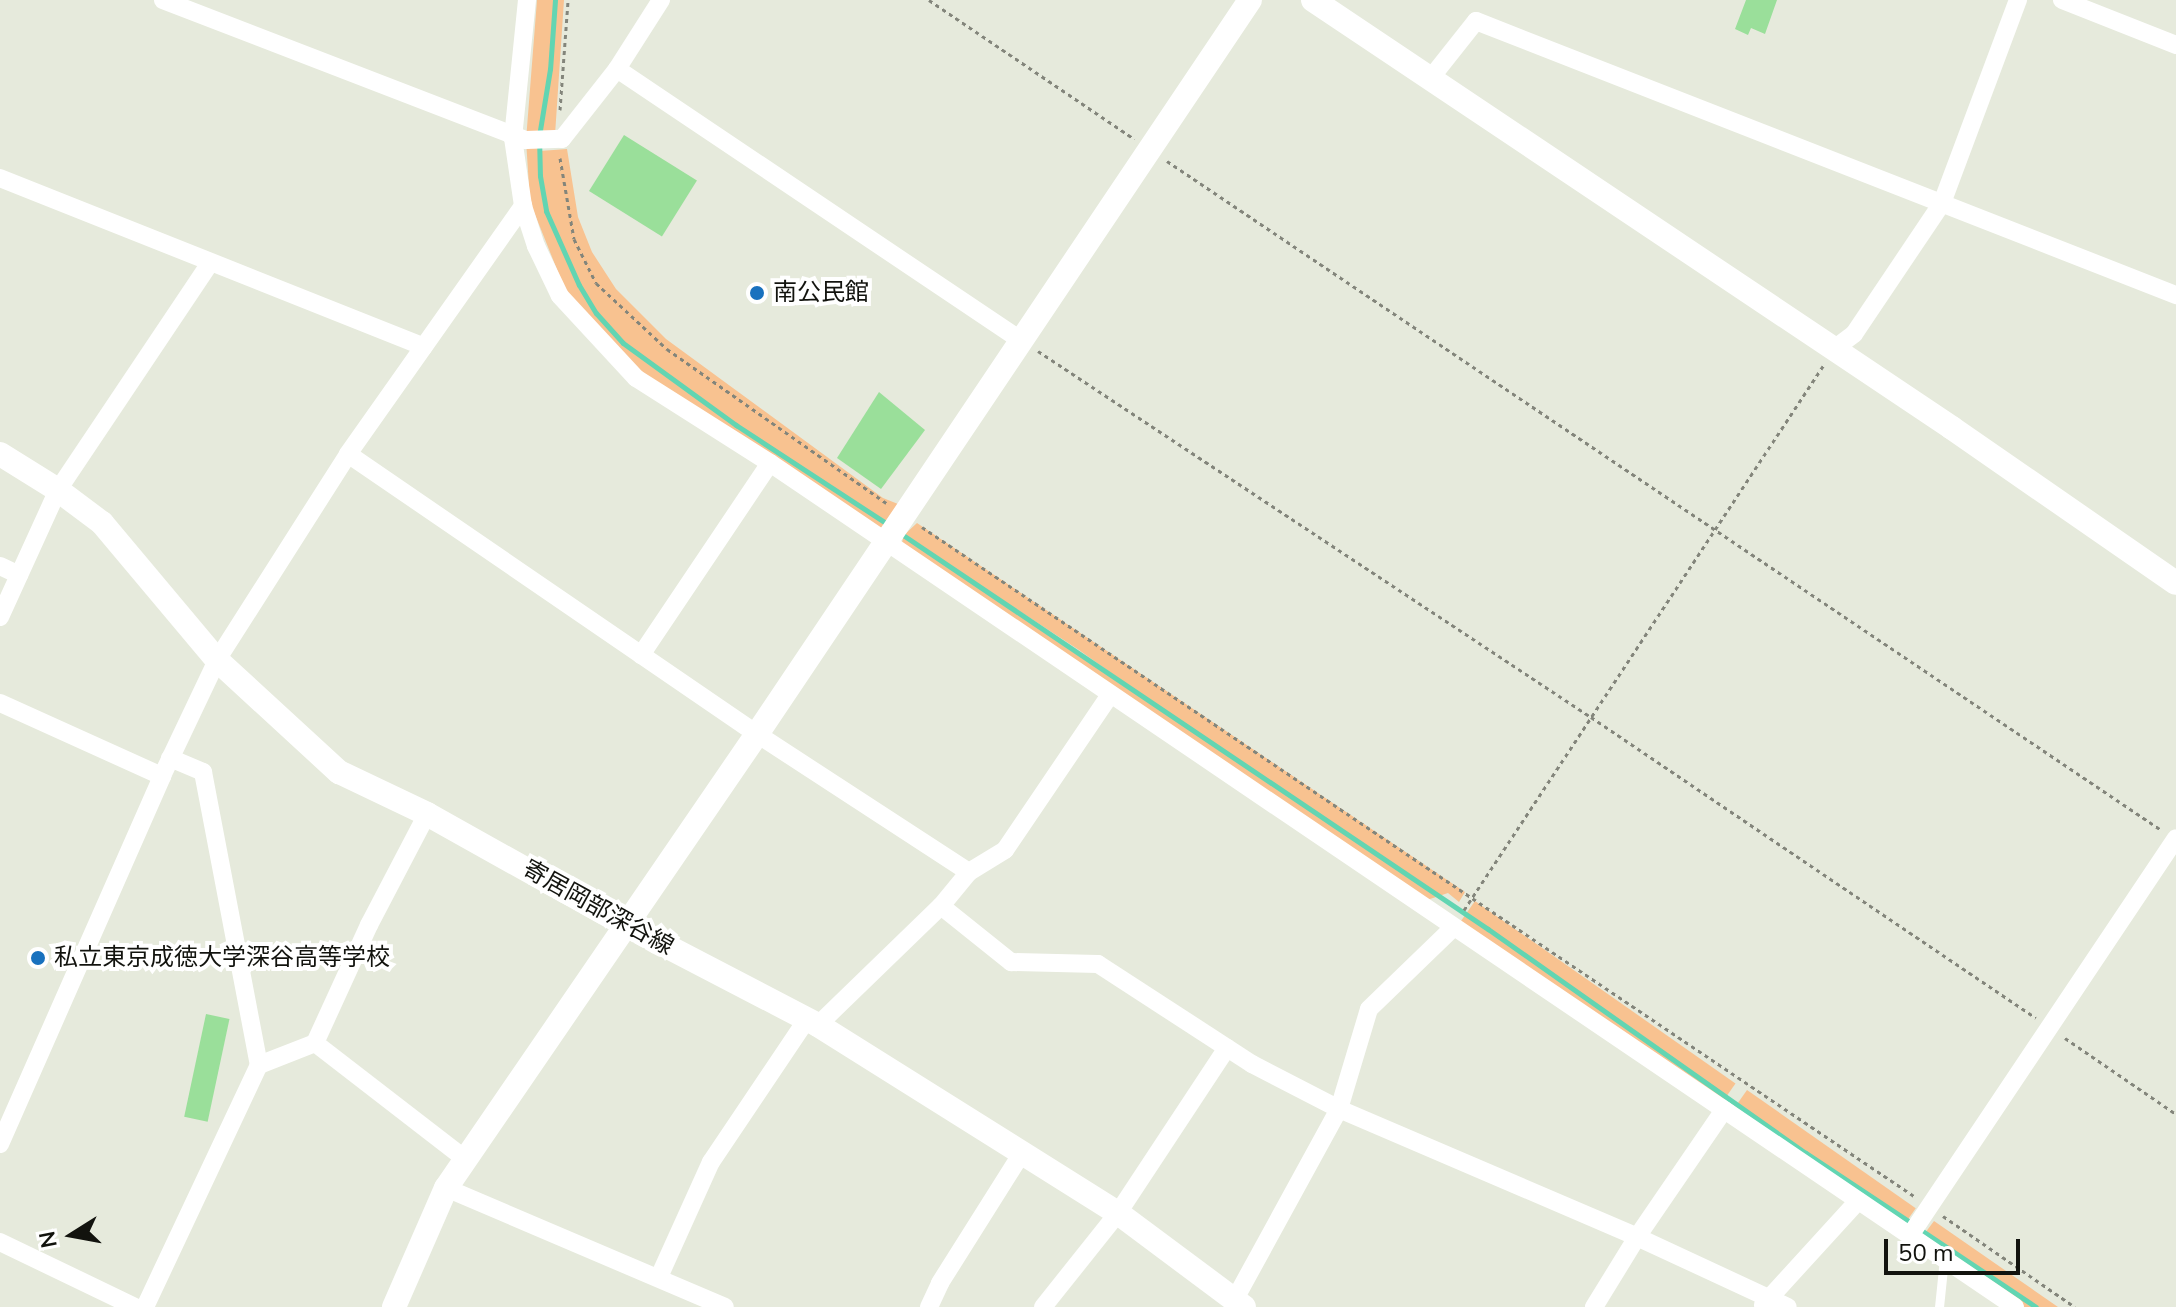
<!DOCTYPE html>
<html>
<head>
<meta charset="utf-8">
<style>
	body { margin:0 }
	#map { position:relative; width:2176px; height:1307px; overflow:hidden; background:#e6eadc; font-family:"Nunito Sans","Noto Sans JP",sans-serif }
	div>[style] { position:absolute }
	[style*='--x'] { left:calc(var(--x)*1px); top:calc(var(--y)*1px); width:calc(var(--w)*1px); rotate:calc(var(--a)*1deg) }
	.green>* { inset:0; background:#f8c290; transform-origin:0 0 }
	.stream>* { height:5px; margin:-2.5px; padding:0 2.5px; transform-origin:2.5px; border-radius:2.5px; background:#62d5b2 }
	.building>* { inset:0; background:#9adf9a; transform-origin:0 0 }
	.path>* { height:3px; margin-top:-1.5px; transform-origin:0; background:repeating-linear-gradient(90deg,#83857b 0 4px,transparent 0 8px) }
	.lane>* { height:9px; margin:-4.5px; padding:0 4.5px; transform-origin:4.5px; border-radius:4.5px; background:#fff }
	.street>* { height:18px; margin:-9px; padding:0 9px; transform-origin:9px; border-radius:9px; background:#fff }
	.secondary>* { height:24px; margin:-12px; padding:0 12px; transform-origin:12px; border-radius:12px; background:#fff }
	.dots>* { width:22px; height:22px; translate:-50% -50%; box-sizing:border-box; border:4px solid #fff; border-radius:50% }
	span { translate:-50% -50%; white-space:nowrap; text-align:center; line-height:1.15; -webkit-text-stroke:8px #fff; paint-order:stroke }
	.poi-label { font-size:24px; color:#12130e }
	.left { translate:0 -50%; text-align:left }
	.street-label { font-size:24px; color:#12130e }
	.north { position:absolute; left:32px; top:1195px; width:80px; height:80px; -webkit-text-stroke:6px #fff; paint-order:stroke; rotate:259deg; font-size:22px; font-weight:700; line-height:32px; text-align:center; color:#12130e }
	.north::after { content:''; display:block; margin:auto; width:28px; height:36px; background:#12130e; clip-path:polygon(50% 0,100% 100%,50% 72%,0 100%) }
	.scale { position:absolute; left:1884px; top:1239px; width:136px; height:36px; box-sizing:border-box; border:4px solid #12130e; border-top:0; padding-left:10px; font-size:24px; line-height:28px; white-space:nowrap; color:#12130e; -webkit-text-stroke:6px #fff; paint-order:stroke }
</style>
</head>
<body>
<div id="map">
	<div class="green">
		<div style="clip-path:polygon(537px 0,564px 0,555px 135px,539px 136px,540px 151px,567px 149px,578px 217px,592px 252px,616px 289px,666px 339px,883px 498px,898px 504px,878px 532px,640px 373px,566px 292px,530px 202px,526px 140px)"></div>
		<div style="clip-path:polygon(evenodd,917px 523px,1465px 892px,1459px 902px,1448px 893px,1424px 901px,901px 546px,904px 535px,917px 523px,958px 571px,1079px 650px,1121px 680px,1120px 680px,958px 571px)"></div>
		<div style="left:1475px;top:901px;width:318px;height:26px;rotate:35deg"></div>
		<div style="left:1747px;top:1090px;width:206px;height:22px;rotate:35deg"></div>
		<div style="clip-path:polygon(1934px 1221px,2058px 1307px,2024px 1307px,1941px 1251px,1940px 1243px,1925px 1233px)"></div>
	</div>
	<div class="stream">
		<div style="--x:555;--y:0;--w:69;--a:94.1"></div>
		<div style="--x:550;--y:69;--w:68;--a:99.3"></div>
		<div style="--x:539;--y:136;--w:40;--a:88.6"></div>
		<div style="--x:540;--y:176;--w:36;--a:80"></div>
		<div style="--x:546;--y:211;--w:81;--a:66"></div>
		<div style="--x:579;--y:285;--w:33;--a:59"></div>
		<div style="--x:596;--y:313;--w:40;--a:48"></div>
		<div style="--x:623;--y:343;--w:140;--a:36"></div>
		<div style="--x:736;--y:425;--w:183;--a:33.2"></div>
		<div style="--x:900;--y:533;--w:709;--a:33.96"></div>
		<div style="--x:1488;--y:929;--w:389;--a:35.2"></div>
		<div style="--x:1806;--y:1153;--w:128;--a:33.6"></div>
		<div style="--x:1921;--y:1230;--w:138;--a:33.8"></div>
	</div>
	<div class="building">
		<div style="clip-path:polygon(1746px 0,1777px 0,1765px 34px,1751px 28px,1748px 35px,1735px 29px)"></div>
		<div style="left:624px;top:135px;width:86px;height:66px;rotate:32deg"></div>
		<div style="clip-path:polygon(879px 392px,925px 430px,881px 489px,837px 458px)"></div>
		<div style="left:206px;top:1014px;width:24px;height:105px;rotate:12deg"></div>
	</div>
	<div class="path">
		<div style="--x:929;--y:0;--w:248;--a:34.1"></div>
		<div style="--x:560;--y:110;--w:110;--a:-85.8"></div>
		<div style="--x:560;--y:158;--w:82;--a:80.2"></div>
		<div style="--x:574;--y:239;--w:49;--a:63.4"></div>
		<div style="--x:596;--y:283;--w:97;--a:42.9"></div>
		<div style="--x:667;--y:349;--w:268;--a:35.1"></div>
		<div style="--x:1167;--y:161;--w:1197;--a:33.93"></div>
		<div style="--x:1038;--y:351;--w:663;--a:33.5"></div>
		<div style="--x:1591;--y:717;--w:537;--a:34.07"></div>
		<div style="--x:922;--y:527;--w:1197;--a:34"></div>
		<div style="--x:1464;--y:910;--w:652;--a:-56.58"></div>
		<div style="--x:2065;--y:1038;--w:135;--a:34.4"></div>
		<div style="--x:1943;--y:1216;--w:160;--a:34.6"></div>
	</div>
	<div class="lane">
		<div style="--x:1939;--y:1307;--w:48;--a:-84.1"></div>
	</div>
	<div class="street">
		<div style="--x:163;--y:0;--w:389;--a:21.1"></div>
		<div style="--x:526;--y:140;--w:36;--a:-2"></div>
		<div style="--x:562;--y:139;--w:89;--a:-51.8"></div>
		<div style="--x:617;--y:69;--w:82;--a:-57.5"></div>
		<div style="--x:527;--y:0;--w:139;--a:95.8"></div>
		<div style="--x:513;--y:138;--w:69;--a:81.6"></div>
		<div style="--x:523;--y:206;--w:42;--a:72"></div>
		<div style="--x:536;--y:246;--w:55;--a:64.4"></div>
		<div style="--x:560;--y:296;--w:112;--a:47.2"></div>
		<div style="--x:636;--y:378;--w:159;--a:32.4"></div>
		<div style="--x:770;--y:463;--w:1504;--a:34.13"></div>
		<div style="--x:2062;--y:0;--w:123;--a:21.5"></div>
		<div style="--x:617;--y:69;--w:486;--a:33.9"></div>
		<div style="--x:1430;--y:79;--w:74;--a:-51.6"></div>
		<div style="--x:1476;--y:21;--w:752;--a:21.38"></div>
		<div style="--x:0;--y:178;--w:456;--a:21.7"></div>
		<div style="--x:1834;--y:349;--w:25;--a:-37"></div>
		<div style="--x:1854;--y:334;--w:158;--a:-56.1"></div>
		<div style="--x:1942;--y:203;--w:217;--a:-69.5"></div>
		<div style="--x:348;--y:454;--w:496;--a:34.4"></div>
		<div style="--x:757;--y:734;--w:253;--a:33.1"></div>
		<div style="--x:0;--y:566;--w:21;--a:25"></div>
		<div style="--x:0;--y:617;--w:140;--a:-65.5"></div>
		<div style="--x:58;--y:490;--w:273;--a:-56.2"></div>
		<div style="--x:641;--y:655;--w:231;--a:-56.1"></div>
		<div style="--x:0;--y:703;--w:178;--a:24.3"></div>
		<div style="--x:170;--y:758;--w:36;--a:23"></div>
		<div style="--x:203;--y:772;--w:298;--a:79.2"></div>
		<div style="--x:941;--y:906;--w:90;--a:38.7"></div>
		<div style="--x:1011;--y:962;--w:87;--a:1.3"></div>
		<div style="--x:1098;--y:964;--w:184;--a:33"></div>
		<div style="--x:1252;--y:1064;--w:98;--a:27.3"></div>
		<div style="--x:1339;--y:1109;--w:324;--a:23.2"></div>
		<div style="--x:1637;--y:1237;--w:166;--a:24.9"></div>
		<div style="--x:818;--y:1025;--w:171;--a:-44.1"></div>
		<div style="--x:941;--y:906;--w:44;--a:-50.5"></div>
		<div style="--x:969;--y:872;--w:42;--a:-31.4"></div>
		<div style="--x:1005;--y:850;--w:187;--a:-55.9"></div>
		<div style="--x:315;--y:1043;--w:190;--a:37.7"></div>
		<div style="--x:0;--y:1144;--w:402;--a:-66.2"></div>
		<div style="--x:162;--y:776;--w:128;--a:-64.6"></div>
		<div style="--x:217;--y:660;--w:244;--a:-57.5"></div>
		<div style="--x:348;--y:454;--w:304;--a:-54.8"></div>
		<div style="--x:446;--y:1188;--w:303;--a:23.1"></div>
		<div style="--x:1911;--y:1234;--w:476;--a:-56.2"></div>
		<div style="--x:0;--y:1242;--w:150;--a:25.7"></div>
		<div style="--x:659;--y:1277;--w:126;--a:-65.7"></div>
		<div style="--x:711;--y:1162;--w:172;--a:-56.1"></div>
		<div style="--x:1235;--y:1299;--w:217;--a:-61.3"></div>
		<div style="--x:1339;--y:1109;--w:104;--a:-73.3"></div>
		<div style="--x:1369;--y:1009;--w:118;--a:-44"></div>
		<div style="--x:1763;--y:1305;--w:141;--a:-47.6"></div>
		<div style="--x:145;--y:1307;--w:268;--a:-64.8"></div>
		<div style="--x:259;--y:1065;--w:60;--a:-21.4"></div>
		<div style="--x:315;--y:1043;--w:130;--a:-65.4"></div>
		<div style="--x:369;--y:925;--w:125;--a:-62.4"></div>
		<div style="--x:929;--y:1307;--w:26;--a:-65"></div>
		<div style="--x:940;--y:1283;--w:154;--a:-57.8"></div>
		<div style="--x:1043;--y:1307;--w:120;--a:-51.4"></div>
		<div style="--x:1118;--y:1213;--w:198;--a:-56.6"></div>
		<div style="--x:1594;--y:1307;--w:82;--a:-58.4"></div>
		<div style="--x:1637;--y:1237;--w:154;--a:-55.6"></div>
	</div>
	<div class="secondary">
		<div style="--x:1313;--y:0;--w:769;--a:33.81"></div>
		<div style="--x:1952;--y:428;--w:272;--a:34.7"></div>
		<div style="--x:0;--y:454;--w:68;--a:31.8"></div>
		<div style="--x:58;--y:490;--w:55;--a:36.9"></div>
		<div style="--x:102;--y:523;--w:179;--a:50"></div>
		<div style="--x:217;--y:660;--w:166;--a:42.6"></div>
		<div style="--x:339;--y:772;--w:98;--a:25.5"></div>
		<div style="--x:427;--y:814;--w:226;--a:29.2"></div>
		<div style="--x:624;--y:924;--w:219;--a:27.5"></div>
		<div style="--x:818;--y:1025;--w:354;--a:32.1"></div>
		<div style="--x:1118;--y:1213;--w:157;--a:36.7"></div>
		<div style="--x:394;--y:1307;--w:130;--a:-66.4"></div>
		<div style="--x:446;--y:1188;--w:550;--a:-55.59"></div>
		<div style="--x:757;--y:734;--w:884;--a:-56.11"></div>
	</div>
	<div class="dots">
		<div style="left:757px;top:293px;background:#1871be"></div>
		<div style="left:38px;top:958px;background:#1871be"></div>
	</div>
	<div class="poi-label">
		<span class="left" style="left:773px;top:293px">南公民館</span>
		<span class="left" style="left:54px;top:958px">私立東京成徳大学深谷高等学校</span>
	</div>
	<div class="street-label">
		<span style="left:598px;top:908px;rotate:29deg">寄居岡部深谷線</span>
	</div>
	<div class="north">N</div>
	<div class="scale">50 m</div>
</div>
</body>
</html>
